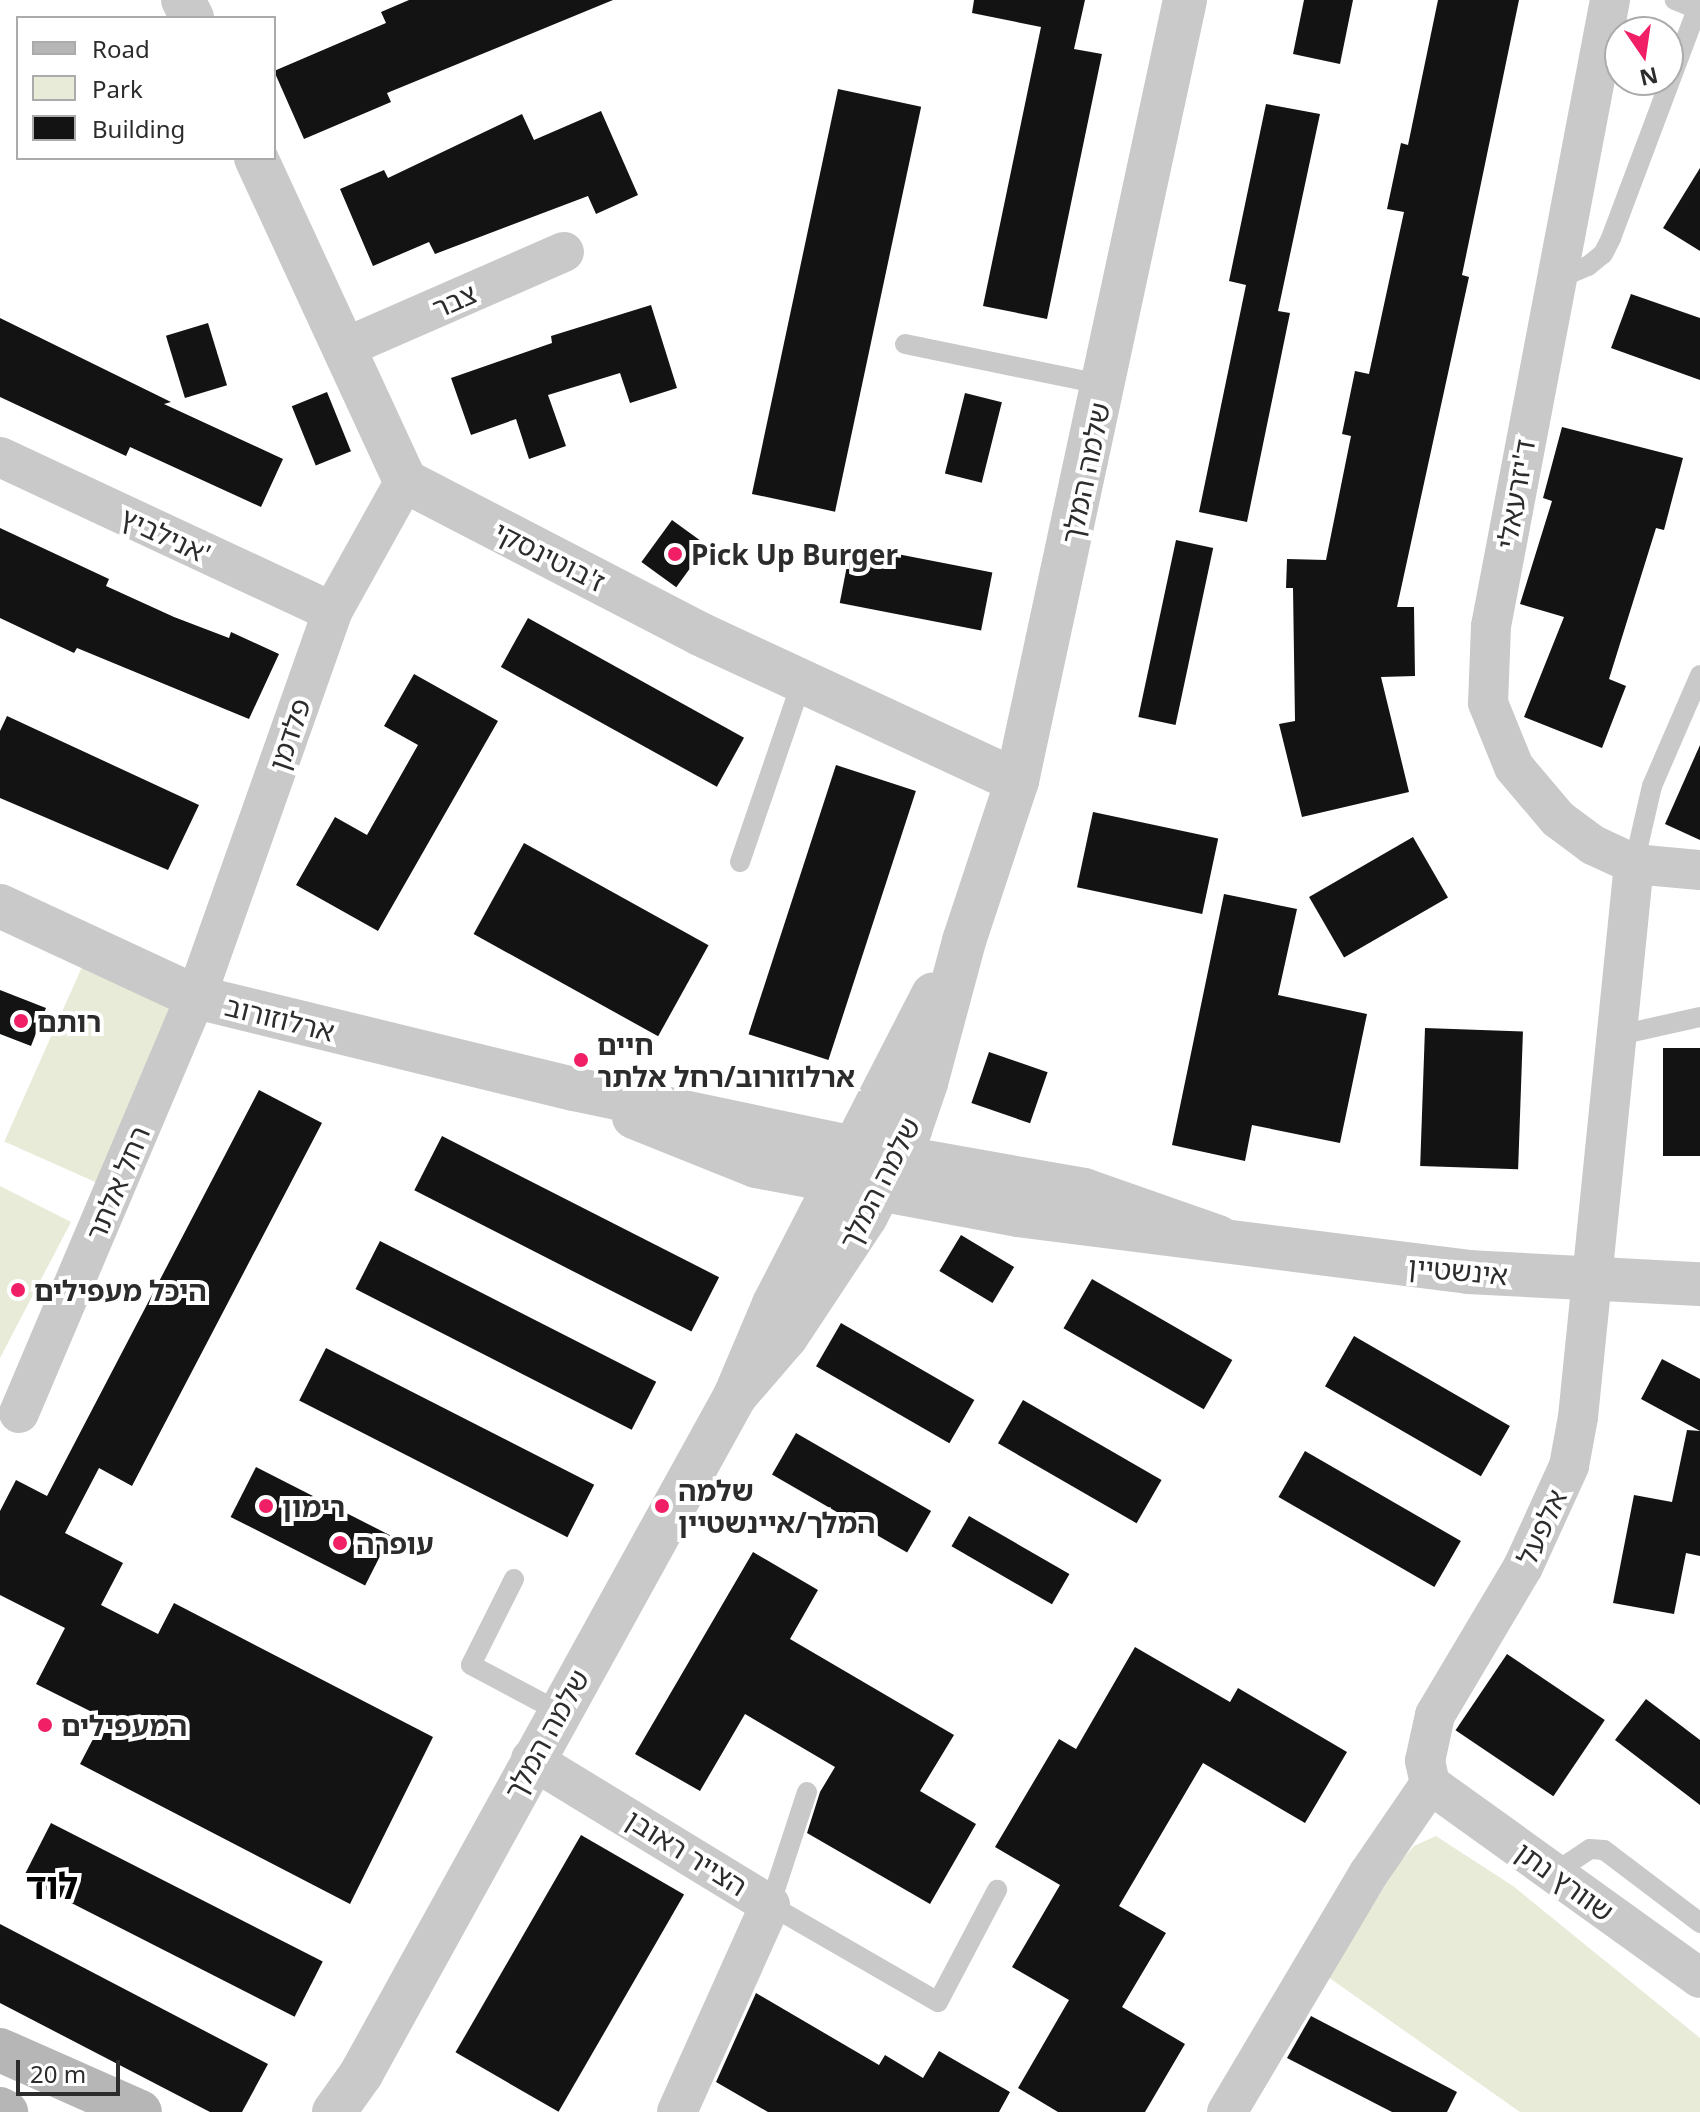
<!DOCTYPE html>
<html>
<head>
<meta charset="utf-8">
<style>
	body { margin:0 }
	#map { position:relative; width:1700px; height:2112px; overflow:hidden; background:#fff; font-family:"Noto Sans","Noto Sans Hebrew",sans-serif }
	div>[style] { position:absolute }
	[style*='--x'] { left:calc(var(--x)*1px); top:calc(var(--y)*1px); width:calc(var(--w)*1px); rotate:calc(var(--a)*1deg) }
	.green>* { inset:0; background:#e7ebd7; transform-origin:0 0 }
	.building>* { inset:0; background:#131313; transform-origin:0 0 }
	.service>* { height:20px; margin:-10px; padding:0 10px; transform-origin:10px; border-radius:10px; background:#c9c9c9 }
	.minor>* { height:40px; margin:-20px; padding:0 20px; transform-origin:20px; border-radius:20px; background:#c9c9c9 }
	.tertiary>* { height:44px; margin:-22px; padding:0 22px; transform-origin:22px; border-radius:22px; background:#c9c9c9 }
	.secondary>* { height:44px; margin:-22px; padding:0 22px; transform-origin:22px; border-radius:22px; background:#b6b6b6 }
	.dots>* { width:22px; height:22px; translate:-50% -50%; box-sizing:border-box; border:4px solid #fff; border-radius:50% }
	span { translate:-50% -50%; white-space:nowrap; text-align:center; line-height:1.15; -webkit-text-stroke:8px #fff; paint-order:stroke }
	.street-label { font-size:28px; color:#2c2c2c }
	.poi-label { font-size:28px; color:#2c2c2c; font-weight:700 }
	.left { translate:0 -50%; text-align:left }
	.district-label { font-size:36px; color:#000; font-weight:700 }
	.legend { position:absolute; left:16px; top:16px; width:260px; height:144px; box-sizing:border-box; background:#fff; border:2px solid #ababab; margin:0; padding:10px 14px; list-style:none; font-size:24px; color:#2c2c2c }
	.legend li { display:flex; align-items:center; gap:16px; height:40px }
	.legend b { width:40px; border:2px solid #ababab }
	.north { position:absolute; left:1604px; top:16px; width:80px; height:80px; box-sizing:border-box; background:#fff; border:2px solid #ababab; border-radius:50%; rotate:167deg; font-size:22px; font-weight:700; line-height:32px; text-align:center; color:#2c2c2c }
	.north::after { content:''; display:block; margin:auto; width:28px; height:36px; background:#f11f65; clip-path:polygon(50% 0,100% 100%,50% 72%,0 100%) }
	.scale { position:absolute; left:16px; top:2060px; width:104px; height:36px; box-sizing:border-box; border:4px solid #2c2c2c; border-top:0; padding-left:10px; font-size:24px; line-height:28px; white-space:nowrap; color:#2c2c2c; -webkit-text-stroke:6px #fff; paint-order:stroke }
</style>
</head>
<body>
<div id="map">
	<div class="green">
		<div style="left:82px;top:967px;width:102px;height:191px;rotate:24deg"></div>
		<div style="clip-path:polygon(0 1186px,71px 1222px,0 1358px)"></div>
		<div style="clip-path:polygon(1436px 1836px,1513px 1886px,1700px 2038px,1700px 2112px,1520px 2112px,1328px 1977px,1399px 1863px,1414px 1846px)"></div>
	</div>
	<div class="building">
		<div style="clip-path:polygon(409px 0,613px 0,387px 93px,391px 102px,304px 139px,274px 71px,386px 23px,381px 12px)"></div>
		<div style="clip-path:polygon(974px 0,1085px 0,1074px 49px,1102px 54px,1047px 319px,983px 306px,1041px 27px,972px 13px)"></div>
		<div style="clip-path:polygon(1304px 0,1353px 0,1340px 64px,1293px 54px)"></div>
		<div style="clip-path:polygon(1438px 0,1519px 0,1462px 275px,1469px 277px,1397px 607px,1414px 607px,1415px 676px,1381px 677px,1409px 792px,1302px 817px,1279px 724px,1295px 721px,1293px 588px,1286px 588px,1287px 559px,1326px 560px,1351px 436px,1342px 434px,1355px 371px,1369px 374px,1404px 212px,1387px 209px,1401px 143px,1408px 145px)"></div>
		<div style="left:838px;top:89px;width:85px;height:414px;rotate:12deg"></div>
		<div style="clip-path:polygon(1266px 104px,1320px 114px,1278px 311px,1290px 313px,1247px 522px,1199px 512px,1246px 285px,1229px 281px)"></div>
		<div style="clip-path:polygon(601px 111px,638px 195px,596px 214px,588px 196px,435px 254px,429px 242px,373px 266px,340px 189px,384px 170px,388px 178px,522px 114px,534px 140px)"></div>
		<div style="clip-path:polygon(1700px 168px,1700px 251px,1663px 228px)"></div>
		<div style="clip-path:polygon(1631px 294px,1700px 318px,1700px 380px,1611px 348px)"></div>
		<div style="clip-path:polygon(651px 305px,677px 388px,630px 403px,620px 373px,548px 395px,566px 446px,529px 459px,516px 419px,471px 435px,451px 378px,552px 343px,551px 336px)"></div>
		<div style="clip-path:polygon(0 318px,171px 402px,164px 404px,283px 459px,261px 507px,130px 447px,126px 456px,0 397px)"></div>
		<div style="left:208px;top:323px;width:65px;height:44px;rotate:73deg"></div>
		<div style="left:327px;top:392px;width:64px;height:38px;rotate:68deg"></div>
		<div style="left:965px;top:393px;width:38px;height:83px;rotate:14deg"></div>
		<div style="clip-path:polygon(1562px 427px,1683px 458px,1664px 530px,1656px 528px,1609px 679px,1626px 686px,1602px 748px,1524px 717px,1564px 617px,1520px 604px,1552px 501px,1543px 498px)"></div>
		<div style="left:672px;top:520px;width:43px;height:52px;rotate:36deg"></div>
		<div style="clip-path:polygon(0 528px,109px 579px,106px 586px,174px 617px,229px 638px,231px 632px,279px 654px,249px 719px,77px 648px,74px 653px,0 618px)"></div>
		<div style="left:1176px;top:540px;width:38px;height:181px;rotate:12deg"></div>
		<div style="left:851px;top:545px;width:144px;height:59px;rotate:11deg"></div>
		<div style="left:528px;top:618px;width:247px;height:56px;rotate:29deg"></div>
		<div style="clip-path:polygon(414px 674px,498px 721px,378px 931px,296px 885px,335px 817px,367px 835px,418px 745px,384px 726px)"></div>
		<div style="clip-path:polygon(7px 716px,199px 805px,168px 870px,0 798px,0 731px)"></div>
		<div style="clip-path:polygon(1700px 745px,1700px 840px,1665px 824px)"></div>
		<div style="left:836px;top:765px;width:84px;height:283px;rotate:18deg"></div>
		<div style="left:1093px;top:812px;width:128px;height:77px;rotate:12deg"></div>
		<div style="left:1413px;top:837px;width:70px;height:120px;rotate:60deg"></div>
		<div style="left:524px;top:843px;width:211px;height:104px;rotate:29deg"></div>
		<div style="clip-path:polygon(1224px 894px,1297px 909px,1278px 995px,1367px 1014px,1340px 1143px,1252px 1125px,1245px 1161px,1172px 1145px)"></div>
		<div style="clip-path:polygon(0 990px,46px 1008px,31px 1046px,0 1034px)"></div>
		<div style="left:1425px;top:1028px;width:98px;height:138px;rotate:2deg"></div>
		<div style="left:1663px;top:1048px;width:37px;height:108px"></div>
		<div style="left:989px;top:1052px;width:62px;height:54px;rotate:19deg"></div>
		<div style="clip-path:polygon(259px 1090px,322px 1123px,132px 1486px,99px 1468px,65px 1533px,123px 1563px,101px 1605px,158px 1634px,174px 1603px,433px 1737px,350px 1904px,80px 1764px,104px 1718px,36px 1684px,65px 1628px,0 1595px,0 1511px,16px 1480px,47px 1496px)"></div>
		<div style="left:442px;top:1136px;width:311px;height:61px;rotate:27deg"></div>
		<div style="left:961px;top:1235px;width:62px;height:42px;rotate:31deg"></div>
		<div style="left:380px;top:1241px;width:310px;height:54px;rotate:27deg"></div>
		<div style="left:1092px;top:1279px;width:162px;height:57px;rotate:30deg"></div>
		<div style="left:841px;top:1323px;width:154px;height:50px;rotate:30deg"></div>
		<div style="left:1354px;top:1336px;width:180px;height:58px;rotate:30deg"></div>
		<div style="left:326px;top:1348px;width:301px;height:59px;rotate:27deg"></div>
		<div style="clip-path:polygon(1662px 1359px,1700px 1379px,1700px 1431px,1641px 1399px)"></div>
		<div style="left:1023px;top:1400px;width:160px;height:50px;rotate:30deg"></div>
		<div style="clip-path:polygon(1687px 1430px,1700px 1431px,1700px 1556px,1686px 1553px,1674px 1614px,1613px 1603px,1634px 1495px,1672px 1502px)"></div>
		<div style="left:796px;top:1433px;width:156px;height:48px;rotate:30deg"></div>
		<div style="left:1305px;top:1451px;width:180px;height:53px;rotate:30deg"></div>
		<div style="left:256px;top:1467px;width:151px;height:56px;rotate:27deg"></div>
		<div style="left:969px;top:1516px;width:116px;height:35px;rotate:30deg"></div>
		<div style="clip-path:polygon(753px 1552px,818px 1590px,790px 1639px,954px 1735px,920px 1791px,976px 1824px,930px 1904px,807px 1833px,820px 1792px,835px 1767px,745px 1714px,700px 1791px,635px 1754px)"></div>
		<div style="clip-path:polygon(1135px 1647px,1230px 1702px,1238px 1688px,1347px 1752px,1305px 1823px,1203px 1763px,1119px 1906px,1166px 1933px,1122px 2007px,1185px 2044px,1145px 2112px,1058px 2112px,1018px 2088px,1069px 2000px,1012px 1967px,1060px 1885px,995px 1847px,1059px 1739px,1076px 1749px)"></div>
		<div style="left:1507px;top:1654px;width:118px;height:92px;rotate:34deg"></div>
		<div style="clip-path:polygon(1646px 1699px,1700px 1740px,1700px 1805px,1615px 1740px)"></div>
		<div style="left:51px;top:1823px;width:305px;height:62px;rotate:27deg"></div>
		<div style="left:581px;top:1835px;width:119px;height:251px;rotate:30deg"></div>
		<div style="clip-path:polygon(0 1924px,268px 2064px,242px 2112px,210px 2112px,0 2003px)"></div>
		<div style="clip-path:polygon(756px 1993px,879px 2065px,885px 2055px,923px 2078px,939px 2051px,1010px 2092px,999px 2112px,768px 2112px,716px 2082px)"></div>
		<div style="clip-path:polygon(1311px 2016px,1457px 2092px,1447px 2112px,1392px 2112px,1287px 2058px)"></div>
	</div>
	<div class="service">
		<div style="--x:1557;--y:279;--w:34;--a:-23"></div>
		<div style="--x:1588;--y:266;--w:19;--a:-39"></div>
		<div style="--x:1603;--y:254;--w:18;--a:-63"></div>
		<div style="--x:1611;--y:238;--w:245;--a:-69.4"></div>
		<div style="--x:1697;--y:9;--w:24;--a:-158"></div>
		<div style="--x:905;--y:344;--w:203;--a:11.6"></div>
		<div style="--x:740;--y:862;--w:191;--a:-71.1"></div>
		<div style="--x:1634;--y:864;--w:80;--a:-77"></div>
		<div style="--x:1652;--y:786;--w:121;--a:-66.6"></div>
		<div style="--x:1615;--y:1036;--w:87;--a:-12.6"></div>
		<div style="--x:514;--y:1579;--w:96;--a:116.6"></div>
		<div style="--x:471;--y:1665;--w:98;--a:27.9"></div>
		<div style="--x:807;--y:1792;--w:119;--a:108.1"></div>
		<div style="--x:770;--y:1905;--w:194;--a:30"></div>
		<div style="--x:938;--y:2002;--w:127;--a:-62.2"></div>
		<div style="--x:1554;--y:1873;--w:43;--a:-33.7"></div>
		<div style="--x:1590;--y:1849;--w:14;--a:4"></div>
		<div style="--x:1604;--y:1850;--w:121;--a:37.2"></div>
	</div>
	<div class="minor">
		<div style="--x:1610;--y:0;--w:637;--a:100.76"></div>
		<div style="--x:1491;--y:626;--w:77;--a:92.2"></div>
		<div style="--x:1488;--y:703;--w:69;--a:67.9"></div>
		<div style="--x:1514;--y:767;--w:68;--a:49.8"></div>
		<div style="--x:1558;--y:819;--w:44;--a:36.6"></div>
		<div style="--x:1593;--y:845;--w:45;--a:24.9"></div>
		<div style="--x:1634;--y:864;--w:66;--a:5.2"></div>
		<div style="--x:344;--y:348;--w:240;--a:-23.6"></div>
		<div style="--x:0;--y:457;--w:366;--a:25"></div>
		<div style="--x:19;--y:1413;--w:452;--a:-67"></div>
		<div style="--x:196;--y:997;--w:408;--a:-70.5"></div>
		<div style="--x:332;--y:612;--w:150;--a:-60.9"></div>
		<div style="--x:531;--y:1759;--w:280;--a:31.4"></div>
		<div style="--x:770;--y:1905;--w:227;--a:114.2"></div>
		<div style="--x:1430;--y:1784;--w:332;--a:35.7"></div>
		<div style="--x:1227;--y:2112;--w:278;--a:-59.3"></div>
		<div style="--x:1369;--y:1873;--w:108;--a:-55.6"></div>
		<div style="--x:1430;--y:1784;--w:24;--a:-102"></div>
		<div style="--x:1425;--y:1761;--w:47;--a:-77.7"></div>
		<div style="--x:1435;--y:1715;--w:172;--a:-59.3"></div>
		<div style="--x:1523;--y:1567;--w:111;--a:-65.5"></div>
		<div style="--x:1569;--y:1466;--w:50;--a:-79.6"></div>
		<div style="--x:1578;--y:1417;--w:556;--a:-84.22"></div>
	</div>
	<div class="tertiary">
		<div style="--x:183;--y:0;--w:20;--a:63"></div>
		<div style="--x:256;--y:158;--w:356;--a:65.2"></div>
		<div style="--x:405;--y:481;--w:332;--a:27.4"></div>
		<div style="--x:700;--y:634;--w:349;--a:24.9"></div>
		<div style="--x:0;--y:906;--w:216;--a:24.9"></div>
		<div style="--x:196;--y:997;--w:389;--a:13.7"></div>
		<div style="--x:574;--y:1089;--w:330;--a:11.9"></div>
		<div style="--x:897;--y:1157;--w:190;--a:10"></div>
		<div style="--x:1084;--y:1190;--w:142;--a:19.3"></div>
		<div style="--x:634;--y:1117;--w:131;--a:21.9"></div>
		<div style="--x:756;--y:1166;--w:267;--a:10.6"></div>
		<div style="--x:1018;--y:1215;--w:454;--a:7.2"></div>
		<div style="--x:1468;--y:1272;--w:232;--a:3"></div>
		<div style="--x:735;--y:1396;--w:78;--a:-49.2"></div>
		<div style="--x:786;--y:1337;--w:145;--a:-56.5"></div>
		<div style="--x:866;--y:1216;--w:97;--a:-62.9"></div>
		<div style="--x:910;--y:1130;--w:50;--a:-71.2"></div>
		<div style="--x:926;--y:1083;--w:147;--a:-75"></div>
		<div style="--x:964;--y:941;--w:169;--a:-71.7"></div>
		<div style="--x:1017;--y:781;--w:799;--a:-77.86"></div>
		<div style="--x:334;--y:2112;--w:47;--a:-54.6"></div>
		<div style="--x:361;--y:2074;--w:774;--a:-61.12"></div>
		<div style="--x:735;--y:1396;--w:100;--a:-67"></div>
		<div style="--x:774;--y:1304;--w:348;--a:-62.8"></div>
	</div>
	<div class="secondary">
		<div style="--x:0;--y:2050;--w:153;--a:23.9"></div>
		<div style="--x:0;--y:2109;--w:7;--a:27"></div>
	</div>
	<div class="dots">
		<div style="left:675px;top:554px;background:#f11f65"></div>
		<div style="left:21px;top:1021px;background:#f11f65"></div>
		<div style="left:581px;top:1060px;background:#f11f65"></div>
		<div style="left:18px;top:1290px;background:#f11f65"></div>
		<div style="left:266px;top:1506px;background:#f11f65"></div>
		<div style="left:662px;top:1506px;background:#f11f65"></div>
		<div style="left:340px;top:1543px;background:#f11f65"></div>
		<div style="left:45px;top:1725px;background:#f11f65"></div>
	</div>
	<div class="street-label">
		<span style="left:454px;top:300px;rotate:-24deg">צבר</span>
		<span style="left:1085px;top:473px;rotate:-78deg">שלמה המלך</span>
		<span style="left:1515px;top:494px;rotate:-80deg">ד'יזרעאלי</span>
		<span style="left:166px;top:535px;rotate:25deg">אנילביץ'</span>
		<span style="left:550px;top:556px;rotate:27deg">ז'בוטינסקי</span>
		<span style="left:289px;top:734px;rotate:-71deg">פלדמן</span>
		<span style="left:280px;top:1018px;rotate:14deg">ארלוזורוב</span>
		<span style="left:117px;top:1183px;rotate:-67deg">רחל אלתר</span>
		<span style="left:879px;top:1183px;rotate:-63deg">שלמה המלך</span>
		<span style="left:1458px;top:1270px;rotate:5deg">אינשטיין</span>
		<span style="left:1541px;top:1527px;rotate:-65deg">אלפעל</span>
		<span style="left:546px;top:1734px;rotate:-61deg">שלמה המלך</span>
		<span style="left:687px;top:1852px;rotate:32deg">הצייר ראובן</span>
		<span style="left:1565px;top:1881px;rotate:36deg">שוורץ נתן</span>
	</div>
	<div class="poi-label">
		<span class="left" style="left:691px;top:554px">Pick Up Burger</span>
		<span class="left" style="left:37px;top:1021px">רותם</span>
		<span class="left" style="left:597px;top:1060px">חיים<br>ארלוזורוב/רחל אלתר</span>
		<span class="left" style="left:34px;top:1290px">היכל מעפילים</span>
		<span class="left" style="left:678px;top:1506px">שלמה<br>המלך/איינשטיין</span>
		<span class="left" style="left:282px;top:1506px">רימון</span>
		<span class="left" style="left:356px;top:1543px">עופרה</span>
		<span class="left" style="left:61px;top:1725px">המעפילים</span>
	</div>
	<div class="district-label">
		<span style="left:52px;top:1886px">לוד</span>
	</div>
	<ul class="legend">
	<li><b style="height:10px;background:#b6b6b6"></b>Road</li>
	<li><b style="height:22px;background:#e7ebd7"></b>Park</li>
	<li><b style="height:22px;background:#131313"></b>Building</li>
	</ul>
	<div class="north">N</div>
	<div class="scale">20 m</div>
</div>
</body>
</html>
